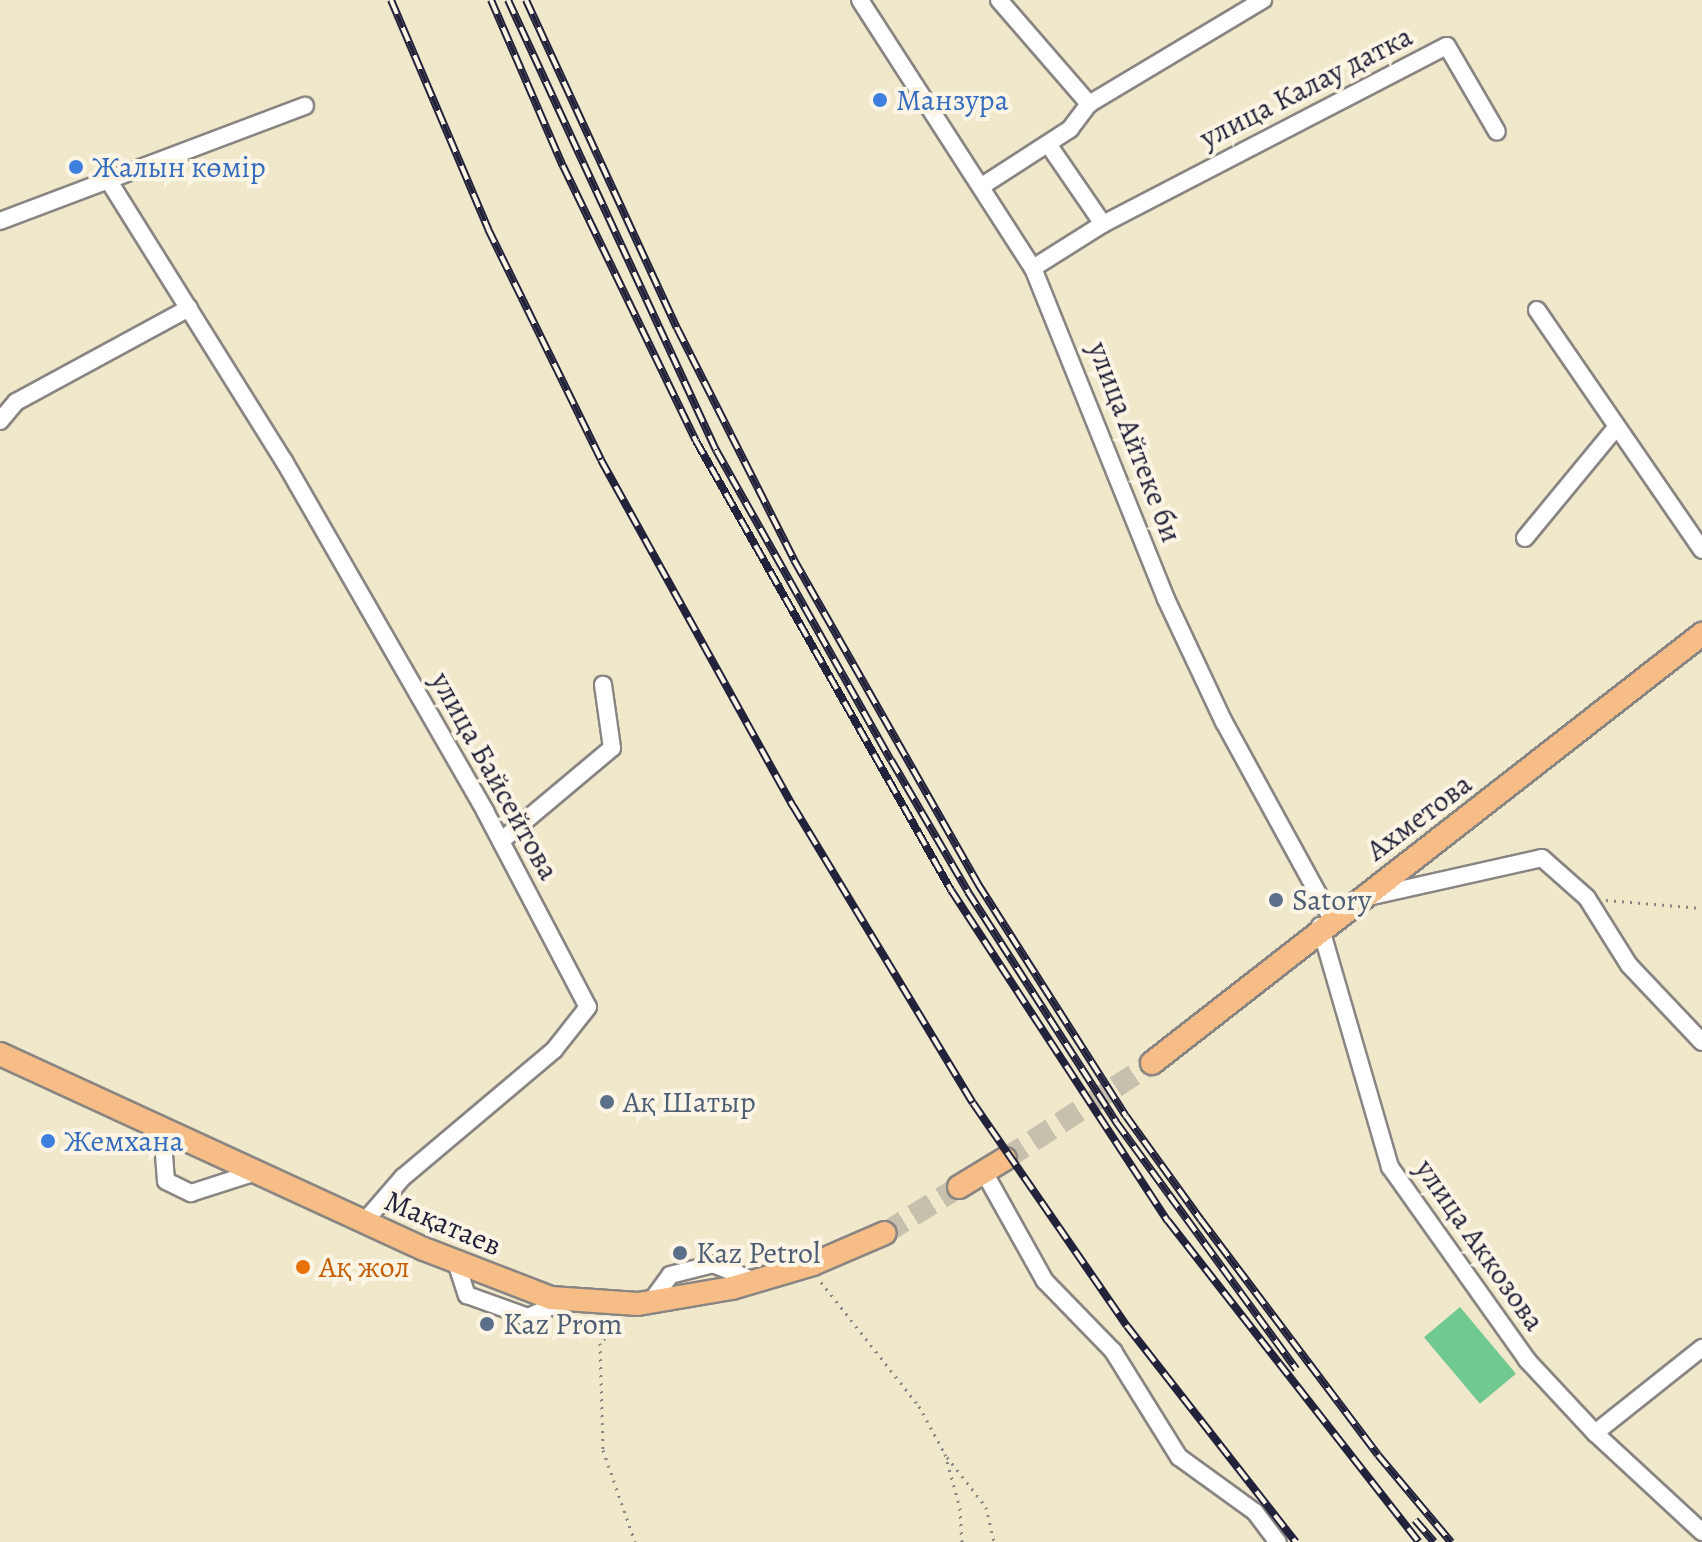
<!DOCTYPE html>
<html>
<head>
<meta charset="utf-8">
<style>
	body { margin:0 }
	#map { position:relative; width:1702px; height:1542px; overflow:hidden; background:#f0e8ca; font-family:Alegreya,serif }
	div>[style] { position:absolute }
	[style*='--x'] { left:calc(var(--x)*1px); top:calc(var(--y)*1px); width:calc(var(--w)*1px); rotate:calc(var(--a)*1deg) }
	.green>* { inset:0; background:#70c990; transform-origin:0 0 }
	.major-tunnel>* { height:22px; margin-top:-11px; transform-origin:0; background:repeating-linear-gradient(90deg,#c7c0ad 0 22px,transparent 0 33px) }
	.path>* { height:3px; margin-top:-1.5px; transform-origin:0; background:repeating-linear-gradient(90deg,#898582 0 2px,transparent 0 8px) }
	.roads { filter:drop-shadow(2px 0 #898582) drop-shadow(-2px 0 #898582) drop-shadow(0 2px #898582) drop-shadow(0 -2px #898582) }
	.minor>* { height:16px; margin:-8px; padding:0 8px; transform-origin:8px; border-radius:8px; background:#fff }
	.major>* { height:22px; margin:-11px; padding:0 11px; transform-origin:11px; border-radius:11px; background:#f6be86 }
	.rail>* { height:8px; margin-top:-4px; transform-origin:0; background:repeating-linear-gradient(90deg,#fcf5e5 0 15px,#22223b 0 30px); box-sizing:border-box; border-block:2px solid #22223b }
	.dots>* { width:22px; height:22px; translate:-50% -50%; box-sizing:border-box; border:4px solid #fcf5e5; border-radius:50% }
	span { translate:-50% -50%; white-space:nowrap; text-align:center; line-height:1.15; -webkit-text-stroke:8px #fcf5e5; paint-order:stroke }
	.street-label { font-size:30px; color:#22223b }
	.shop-label { font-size:30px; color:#366cbe }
	.left { translate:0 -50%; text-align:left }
	.service-label { font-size:30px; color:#4e5e75 }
	.food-label { font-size:30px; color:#c56008 }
</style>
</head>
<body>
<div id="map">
	<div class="green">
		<div style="left:1460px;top:1307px;width:87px;height:47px;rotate:50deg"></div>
	</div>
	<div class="major-tunnel">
		<div style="--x:1005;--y:1159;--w:176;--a:-33.1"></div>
		<div style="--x:885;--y:1233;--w:87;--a:-31.9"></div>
	</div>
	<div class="path">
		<div style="--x:1606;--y:900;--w:96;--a:4.8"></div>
		<div style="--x:821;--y:1282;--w:158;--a:51.7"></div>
		<div style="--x:919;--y:1406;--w:55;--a:61.6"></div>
		<div style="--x:945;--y:1454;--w:56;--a:74.5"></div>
		<div style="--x:960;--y:1508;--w:34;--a:87"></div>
		<div style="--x:622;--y:1321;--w:31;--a:135"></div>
		<div style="--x:600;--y:1343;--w:107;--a:88.4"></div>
		<div style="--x:603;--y:1450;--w:97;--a:70.8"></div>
		<div style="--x:947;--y:1457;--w:63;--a:52"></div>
		<div style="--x:986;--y:1507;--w:36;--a:77"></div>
	</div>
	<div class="roads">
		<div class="minor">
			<div style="--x:860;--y:0;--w:319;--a:57.2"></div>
			<div style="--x:1033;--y:268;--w:357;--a:68.1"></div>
			<div style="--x:1166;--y:599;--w:136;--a:64.8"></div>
			<div style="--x:1224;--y:722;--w:225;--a:61.3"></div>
			<div style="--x:999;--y:0;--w:138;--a:49.1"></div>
			<div style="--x:1048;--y:144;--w:97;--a:55.5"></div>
			<div style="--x:107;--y:178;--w:334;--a:58"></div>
			<div style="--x:284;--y:461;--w:404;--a:60.1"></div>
			<div style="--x:485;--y:811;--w:221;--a:62.3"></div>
			<div style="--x:588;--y:1007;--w:55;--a:128.3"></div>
			<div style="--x:554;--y:1050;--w:197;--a:139.9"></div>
			<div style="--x:403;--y:1177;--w:60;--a:130.9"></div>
			<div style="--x:982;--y:186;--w:105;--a:-32.9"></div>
			<div style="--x:1070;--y:129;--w:31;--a:-53"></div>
			<div style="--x:1089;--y:104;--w:203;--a:-30.9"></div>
			<div style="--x:0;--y:221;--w:326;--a:-20.7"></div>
			<div style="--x:1033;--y:268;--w:83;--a:-32.2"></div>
			<div style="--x:1103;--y:224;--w:387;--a:-27.4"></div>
			<div style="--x:1447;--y:46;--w:99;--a:59.8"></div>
			<div style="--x:1537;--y:310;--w:291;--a:55.5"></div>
			<div style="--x:0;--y:421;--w:25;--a:-50"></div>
			<div style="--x:16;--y:402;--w:197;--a:-28.5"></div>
			<div style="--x:1525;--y:538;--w:140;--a:-50.5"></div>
			<div style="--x:501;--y:841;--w:145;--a:-40"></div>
			<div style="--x:612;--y:748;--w:64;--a:-98.1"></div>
			<div style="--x:1368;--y:897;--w:178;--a:-12.6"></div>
			<div style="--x:1542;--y:858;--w:60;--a:41.6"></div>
			<div style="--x:1587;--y:898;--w:79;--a:57.9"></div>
			<div style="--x:1629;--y:965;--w:106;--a:46.5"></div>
			<div style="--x:1320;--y:926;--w:251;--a:73.8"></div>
			<div style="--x:1390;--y:1167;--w:237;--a:54.6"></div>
			<div style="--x:1527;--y:1360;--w:100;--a:47"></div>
			<div style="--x:1595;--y:1433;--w:146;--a:42.8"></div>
			<div style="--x:162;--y:1129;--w:52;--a:85.6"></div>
			<div style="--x:166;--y:1181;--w:28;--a:26"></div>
			<div style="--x:191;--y:1193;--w:68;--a:-17.9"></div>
			<div style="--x:984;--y:1172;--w:125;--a:60.8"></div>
			<div style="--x:1045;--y:1281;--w:98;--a:45.8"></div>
			<div style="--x:1113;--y:1351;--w:125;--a:58.1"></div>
			<div style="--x:1179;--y:1457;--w:94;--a:35.9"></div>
			<div style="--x:1255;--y:1512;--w:38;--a:53"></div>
			<div style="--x:456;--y:1262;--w:35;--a:72"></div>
			<div style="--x:467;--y:1295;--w:65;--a:19.8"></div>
			<div style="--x:528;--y:1317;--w:42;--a:-24.1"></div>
			<div style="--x:650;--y:1303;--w:34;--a:-54"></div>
			<div style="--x:670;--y:1275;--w:44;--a:-14.3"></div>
			<div style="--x:713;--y:1264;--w:45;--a:22"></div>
			<div style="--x:1595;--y:1433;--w:137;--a:-38.5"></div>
		</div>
		<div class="major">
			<div style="--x:0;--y:1054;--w:467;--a:24.7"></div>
			<div style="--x:424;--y:1249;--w:136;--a:21.1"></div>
			<div style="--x:551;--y:1298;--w:87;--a:3.9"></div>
			<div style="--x:638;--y:1304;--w:95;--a:-9.7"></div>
			<div style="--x:732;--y:1288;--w:84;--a:-16.5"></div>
			<div style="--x:813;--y:1264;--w:78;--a:-23.3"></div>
			<div style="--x:1152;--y:1063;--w:698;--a:-37.95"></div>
			<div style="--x:959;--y:1187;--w:54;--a:-31.3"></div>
		</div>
	</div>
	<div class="rail">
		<div style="--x:391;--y:0;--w:249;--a:67"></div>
		<div style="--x:488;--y:229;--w:257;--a:63.9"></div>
		<div style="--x:601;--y:460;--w:396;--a:61"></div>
		<div style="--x:793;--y:806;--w:347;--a:58.8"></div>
		<div style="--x:973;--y:1103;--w:271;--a:55.4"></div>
		<div style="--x:1127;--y:1326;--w:274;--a:52"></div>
		<div style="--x:491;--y:0;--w:181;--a:66.6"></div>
		<div style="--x:563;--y:166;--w:305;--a:64.2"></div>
		<div style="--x:696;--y:441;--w:516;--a:60.41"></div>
		<div style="--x:951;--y:890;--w:396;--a:56.8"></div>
		<div style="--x:1168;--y:1221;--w:407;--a:52"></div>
		<div style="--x:508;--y:0;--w:496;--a:65.2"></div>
		<div style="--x:716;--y:450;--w:356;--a:60.6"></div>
		<div style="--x:891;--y:760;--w:153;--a:59.7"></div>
		<div style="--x:968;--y:892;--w:274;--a:57.2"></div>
		<div style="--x:1116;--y:1122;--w:306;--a:53.9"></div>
		<div style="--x:526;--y:0;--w:361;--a:65.3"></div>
		<div style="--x:677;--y:328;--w:260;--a:63.2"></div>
		<div style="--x:794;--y:560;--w:373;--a:60.4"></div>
		<div style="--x:978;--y:884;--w:275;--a:57.5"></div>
		<div style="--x:1126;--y:1116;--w:128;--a:54.2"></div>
		<div style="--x:1201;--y:1220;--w:294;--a:53"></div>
		<div style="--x:1378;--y:1455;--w:114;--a:50"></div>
		<div style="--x:1415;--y:1520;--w:29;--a:49"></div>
	</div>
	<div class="dots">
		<div style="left:880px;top:100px;background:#3f7fe0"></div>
		<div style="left:76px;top:167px;background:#3f7fe0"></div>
		<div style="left:1276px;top:900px;background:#5c6f8a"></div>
		<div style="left:607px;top:1102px;background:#5c6f8a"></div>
		<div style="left:48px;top:1141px;background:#3f7fe0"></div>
		<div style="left:680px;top:1253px;background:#5c6f8a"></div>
		<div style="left:303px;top:1267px;background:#e8710a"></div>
		<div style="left:487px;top:1324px;background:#5c6f8a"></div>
	</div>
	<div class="street-label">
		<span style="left:1306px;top:87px;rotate:-27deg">улица Калау датка</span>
		<span style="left:1135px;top:442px;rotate:69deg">улица Айтеке би</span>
		<span style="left:495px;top:776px;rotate:61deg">улица Байсейтова</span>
		<span style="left:1419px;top:817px;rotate:-37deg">Ахметова</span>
		<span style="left:443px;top:1223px;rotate:23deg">Мақатаев</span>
		<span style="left:1480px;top:1245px;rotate:55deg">улица Аккозова</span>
	</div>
	<div class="shop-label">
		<span class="left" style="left:896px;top:100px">Манзура</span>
		<span class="left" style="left:92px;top:167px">Жалын көмір</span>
		<span class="left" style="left:64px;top:1141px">Жемхана</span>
	</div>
	<div class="service-label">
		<span class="left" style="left:1292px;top:900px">Satory</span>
		<span class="left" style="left:623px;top:1102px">Ақ Шатыр</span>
		<span class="left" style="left:696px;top:1253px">Kaz Petrol</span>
		<span class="left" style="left:503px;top:1324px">Kaz Prom</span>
	</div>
	<div class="food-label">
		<span class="left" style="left:319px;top:1267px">Ақ жол</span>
	</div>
</div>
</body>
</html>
